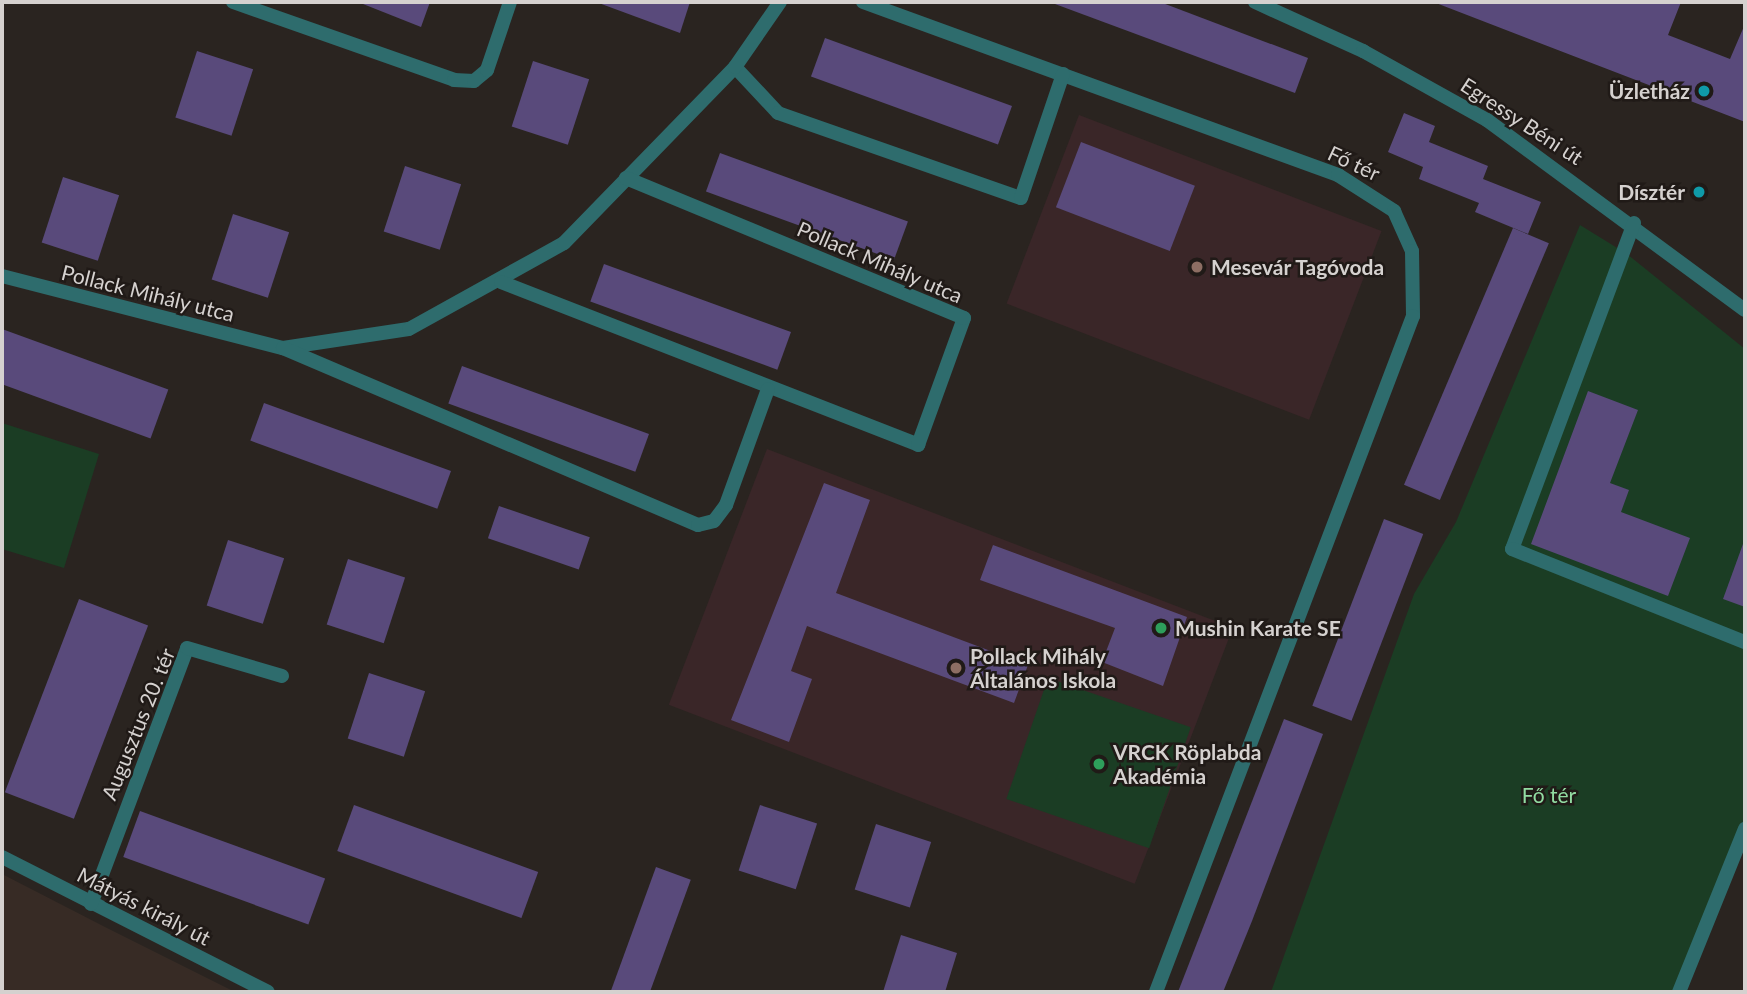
<!DOCTYPE html>
<html>
<head>
<meta charset="utf-8">
<style>
	body { margin:0 }
	#map { position:relative; width:1747px; height:994px; overflow:hidden; background:#2a2420; font-family:Lato,sans-serif }
	div>[style] { position:absolute }
	[style*='--x'] { left:calc(var(--x)*1px); top:calc(var(--y)*1px); width:calc(var(--w)*1px); rotate:calc(var(--a)*1deg) }
	.built>* { inset:0; background:#372b25 }
	.education>* { inset:0; background:#3a2628; transform-origin:0 0 }
	.green>* { inset:0; background:#1b3d24; transform-origin:0 0 }
	.building>* { inset:0; background:#594a7b; transform-origin:0 0 }
	.street>* { height:14px; margin:-7px; padding:0 7px; transform-origin:7px; border-radius:7px; background:#2e6c6d }
	.dots>* { width:19px; height:19px; translate:-50% -50%; box-sizing:border-box; border:4px solid #201a17; border-radius:50% }
	span { translate:-50% -50%; white-space:nowrap; text-align:center; line-height:1.15; -webkit-text-stroke:5px #201a17; paint-order:stroke }
	.poi-label { font-size:21px; color:#d5d1cf; font-weight:700 }
	.right { translate:-100% -50%; text-align:right }
	.left { translate:0 -50%; text-align:left }
	.street-label { font-size:21px; color:#d5d1cf }
	.park-label { font-size:21px; color:#92dca2 }
	.frame { position:absolute; inset:0; border:4px solid #d5d1cf; pointer-events:none }
</style>
</head>
<body>
<div id="map">
	<div class="built">
		<div style="clip-path:polygon(2px 874px,107px 928px,235px 992px,2px 992px)"></div>
	</div>
	<div class="education">
		<div style="left:1079px;top:115px;width:324px;height:202px;rotate:21deg"></div>
		<div style="left:767px;top:449px;width:499px;height:274px;rotate:21deg"></div>
	</div>
	<div class="green">
		<div style="clip-path:polygon(1580px 225px,1627px 254px,1745px 349px,1745px 829px,1679px 992px,1271px 992px,1414px 594px,1456px 522px)"></div>
		<div style="clip-path:polygon(2px 423px,99px 454px,64px 568px,2px 549px)"></div>
		<div style="left:1048px;top:678px;width:151px;height:128px;rotate:19deg"></div>
	</div>
	<div class="building">
		<div style="clip-path:polygon(358px 2px,430px 2px,421px 27px)"></div>
		<div style="clip-path:polygon(596px 2px,690px 2px,680px 33px)"></div>
		<div style="clip-path:polygon(1160px 2px,1308px 58px,1295px 93px,1055px 4px)"></div>
		<div style="clip-path:polygon(1681px 2px,1668px 35px,1730px 59px,1745px 24px,1745px 122px,1436px 3px)"></div>
		<div style="left:825px;top:38px;width:199px;height:41px;rotate:20deg"></div>
		<div style="left:197px;top:51px;width:59px;height:70px;rotate:18deg"></div>
		<div style="left:533px;top:61px;width:59px;height:69px;rotate:18deg"></div>
		<div style="clip-path:polygon(1404px 113px,1435px 126px,1429px 142px,1488px 166px,1483px 179px,1541px 202px,1528px 234px,1475px 212px,1479px 203px,1419px 179px,1423px 167px,1388px 152px)"></div>
		<div style="left:1081px;top:142px;width:122px;height:70px;rotate:21deg"></div>
		<div style="left:720px;top:153px;width:200px;height:41px;rotate:20deg"></div>
		<div style="left:405px;top:166px;width:59px;height:69px;rotate:18deg"></div>
		<div style="left:63px;top:177px;width:59px;height:69px;rotate:18deg"></div>
		<div style="left:233px;top:214px;width:59px;height:69px;rotate:18deg"></div>
		<div style="left:1513px;top:228px;width:39px;height:279px;rotate:23deg"></div>
		<div style="left:604px;top:264px;width:199px;height:40px;rotate:20deg"></div>
		<div style="left:2px;top:329px;width:177px;height:52px;rotate:20deg"></div>
		<div style="left:462px;top:366px;width:199px;height:40px;rotate:20deg"></div>
		<div style="clip-path:polygon(1588px 391px,1638px 410px,1610px 483px,1629px 490px,1621px 512px,1690px 538px,1668px 596px,1531px 544px)"></div>
		<div style="left:264px;top:403px;width:199px;height:40px;rotate:20deg"></div>
		<div style="clip-path:polygon(824px 483px,870px 500px,836px 593px,1028px 665px,1014px 703px,807px 626px,791px 671px,812px 679px,789px 742px,731px 720px)"></div>
		<div style="left:499px;top:506px;width:96px;height:34px;rotate:19deg"></div>
		<div style="left:1384px;top:519px;width:42px;height:200px;rotate:21deg"></div>
		<div style="left:228px;top:540px;width:59px;height:69px;rotate:18deg"></div>
		<div style="clip-path:polygon(1743px 544px,1745px 544px,1745px 607px,1723px 599px)"></div>
		<div style="clip-path:polygon(993px 545px,1187px 617px,1163px 686px,1102px 662px,1115px 628px,980px 580px)"></div>
		<div style="left:348px;top:559px;width:60px;height:69px;rotate:18deg"></div>
		<div style="left:79px;top:599px;width:74px;height:207px;rotate:21deg"></div>
		<div style="left:369px;top:673px;width:59px;height:69px;rotate:18deg"></div>
		<div style="clip-path:polygon(1284px 719px,1323px 734px,1252px 921px,1223px 992px,1178px 992px)"></div>
		<div style="left:354px;top:805px;width:196px;height:49px;rotate:20deg"></div>
		<div style="left:760px;top:805px;width:60px;height:69px;rotate:18deg"></div>
		<div style="left:140px;top:811px;width:197px;height:49px;rotate:20deg"></div>
		<div style="left:876px;top:824px;width:58px;height:69px;rotate:18deg"></div>
		<div style="left:656px;top:867px;width:37px;height:133px;rotate:20deg"></div>
		<div style="clip-path:polygon(901px 935px,957px 953px,945px 992px,883px 992px)"></div>
	</div>
	<div class="street">
		<div style="--x:233;--y:2;--w:234;--a:19.4"></div>
		<div style="--x:454;--y:80;--w:20;--a:3"></div>
		<div style="--x:474;--y:81;--w:17;--a:-40"></div>
		<div style="--x:487;--y:70;--w:72;--a:-71.3"></div>
		<div style="--x:863;--y:2;--w:506;--a:20.01"></div>
		<div style="--x:1338;--y:175;--w:67;--a:32.7"></div>
		<div style="--x:1394;--y:211;--w:44;--a:65.8"></div>
		<div style="--x:1412;--y:251;--w:65;--a:89.1"></div>
		<div style="--x:1413;--y:316;--w:723;--a:110.82"></div>
		<div style="--x:1255;--y:2;--w:119;--a:24.4"></div>
		<div style="--x:1363;--y:51;--w:142;--a:29.1"></div>
		<div style="--x:1487;--y:120;--w:320;--a:36.4"></div>
		<div style="--x:735;--y:67;--w:63;--a:46.9"></div>
		<div style="--x:778;--y:113;--w:257;--a:19.3"></div>
		<div style="--x:1021;--y:198;--w:131;--a:-71.3"></div>
		<div style="--x:1634;--y:223;--w:348;--a:110.5"></div>
		<div style="--x:1512;--y:549;--w:251;--a:21.8"></div>
		<div style="--x:2;--y:276;--w:290;--a:14.4"></div>
		<div style="--x:283;--y:348;--w:127;--a:-8.6"></div>
		<div style="--x:409;--y:329;--w:177;--a:-29"></div>
		<div style="--x:564;--y:243;--w:245;--a:-45.8"></div>
		<div style="--x:735;--y:67;--w:79;--a:-55.3"></div>
		<div style="--x:501;--y:282;--w:448;--a:21.3"></div>
		<div style="--x:918;--y:445;--w:135;--a:-70.1"></div>
		<div style="--x:964;--y:318;--w:366;--a:-157.5"></div>
		<div style="--x:283;--y:348;--w:451;--a:23.1"></div>
		<div style="--x:698;--y:525;--w:16;--a:-14"></div>
		<div style="--x:714;--y:521;--w:20;--a:-53"></div>
		<div style="--x:726;--y:505;--w:123;--a:-70.1"></div>
		<div style="--x:2;--y:857;--w:298;--a:26.9"></div>
		<div style="--x:91;--y:904;--w:273;--a:-69.4"></div>
		<div style="--x:187;--y:648;--w:99;--a:16.4"></div>
		<div style="--x:1679;--y:992;--w:176;--a:-68"></div>
	</div>
	<div class="dots">
		<div style="left:1704px;top:91px;background:#0f9aa8"></div>
		<div style="left:1699px;top:192px;background:#0f9aa8"></div>
		<div style="left:1197px;top:267px;background:#8d6e63"></div>
		<div style="left:1161px;top:628px;background:#2e9e5b"></div>
		<div style="left:956px;top:668px;background:#8d6e63"></div>
		<div style="left:1099px;top:764px;background:#2e9e5b"></div>
	</div>
	<div class="poi-label">
		<span class="right" style="left:1690px;top:91px">Üzletház</span>
		<span class="right" style="left:1685px;top:192px">Dísztér</span>
		<span class="left" style="left:1211px;top:267px">Mesevár Tagóvoda</span>
		<span class="left" style="left:1175px;top:628px">Mushin Karate SE</span>
		<span class="left" style="left:970px;top:668px">Pollack Mihály<br>Általános Iskola</span>
		<span class="left" style="left:1113px;top:764px">VRCK Röplabda<br>Akadémia</span>
	</div>
	<div class="street-label">
		<span style="left:1522px;top:121px;rotate:33deg">Egressy Béni út</span>
		<span style="left:1354px;top:163px;rotate:25deg">Fő tér</span>
		<span style="left:880px;top:262px;rotate:23deg">Pollack Mihály utca</span>
		<span style="left:148px;top:293px;rotate:14deg">Pollack Mihály utca</span>
		<span style="left:138px;top:724px;rotate:-68deg">Augusztus 20. tér</span>
		<span style="left:144px;top:906px;rotate:27deg">Mátyás király út</span>
	</div>
	<div class="park-label">
		<span style="left:1549px;top:795px">Fő tér</span>
	</div>
	<div class="frame"></div>
</div>
</body>
</html>
